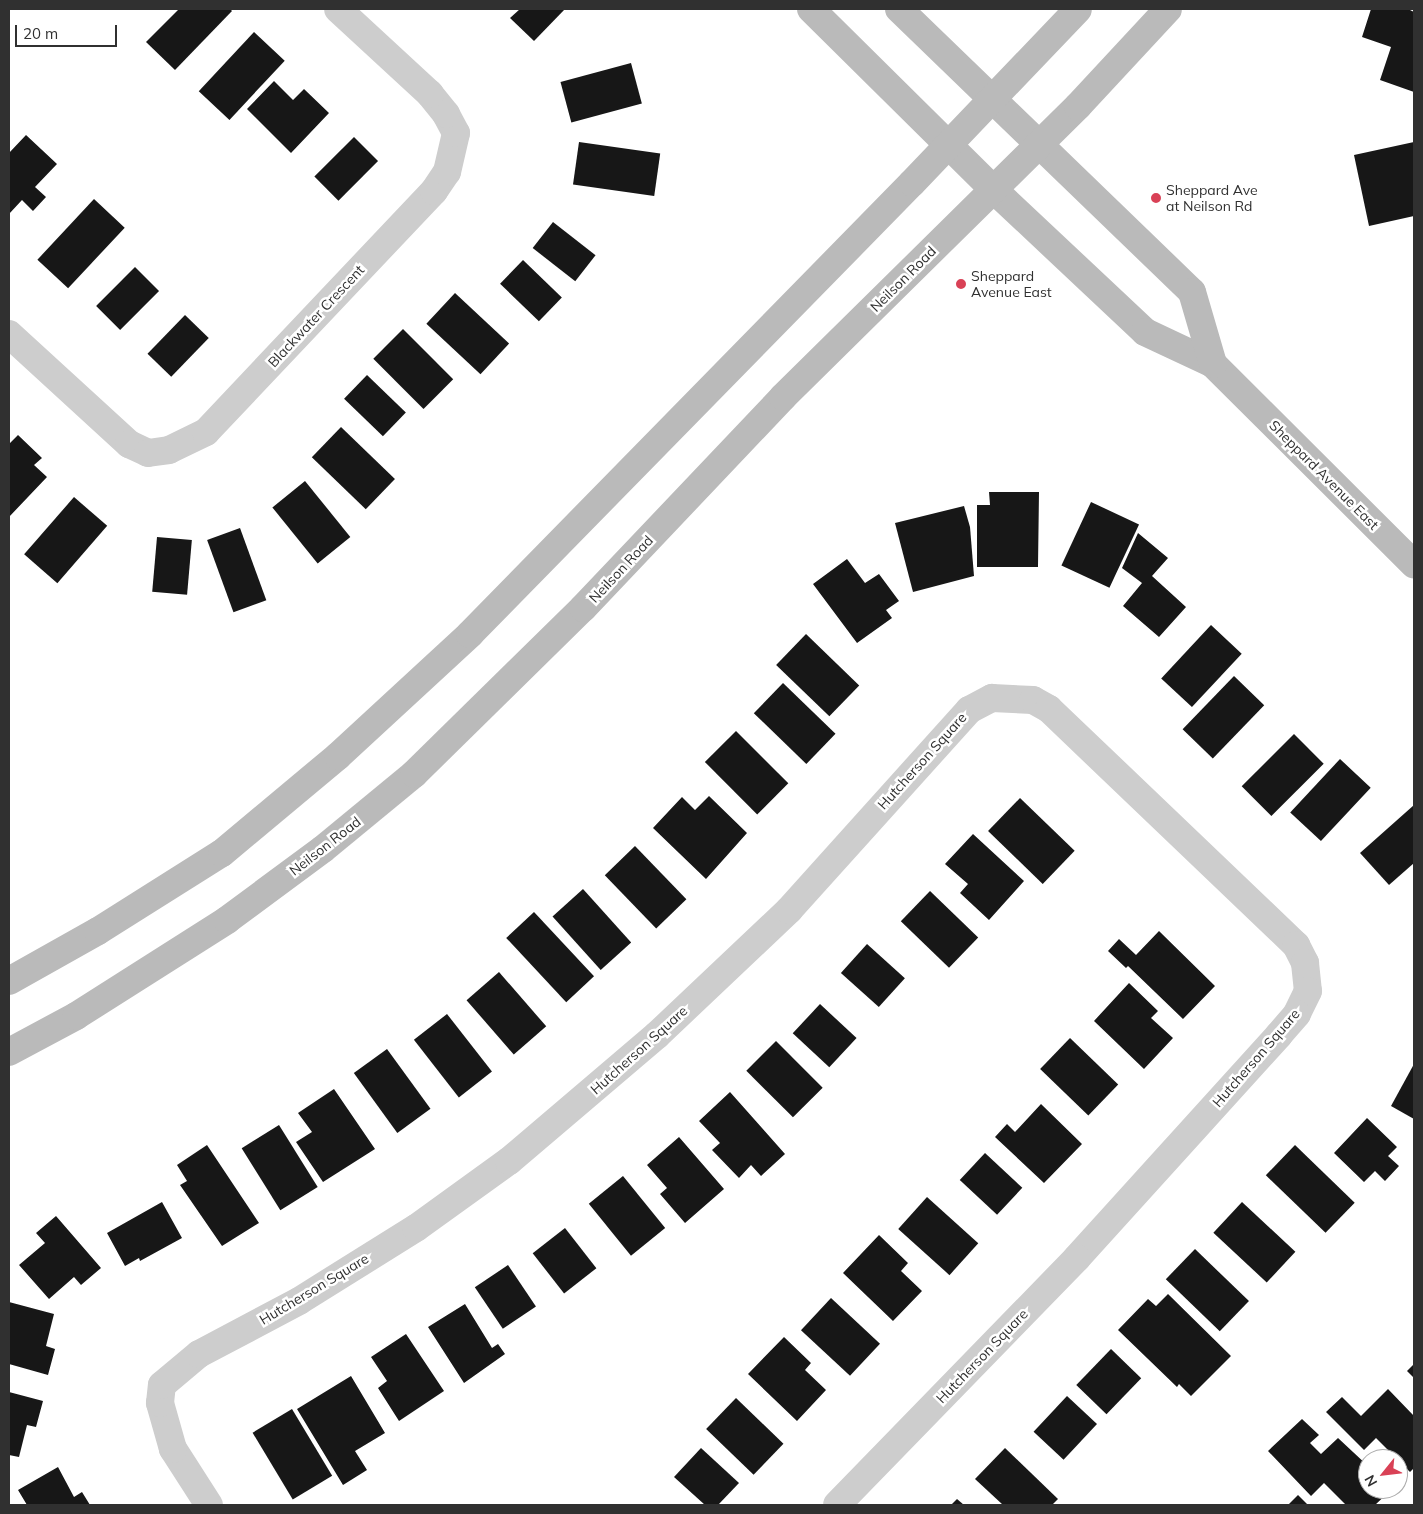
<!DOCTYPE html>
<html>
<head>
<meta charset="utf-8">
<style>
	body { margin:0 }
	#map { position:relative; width:1423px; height:1514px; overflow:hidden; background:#fff; font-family:Mulish,sans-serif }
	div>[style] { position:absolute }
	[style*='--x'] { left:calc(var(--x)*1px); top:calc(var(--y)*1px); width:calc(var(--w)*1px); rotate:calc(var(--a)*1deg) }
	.building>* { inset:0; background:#171717; transform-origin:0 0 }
	.street>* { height:28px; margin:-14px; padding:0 14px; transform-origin:14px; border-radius:14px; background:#cdcdcd }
	.secondary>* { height:28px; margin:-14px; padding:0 14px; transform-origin:14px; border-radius:14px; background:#bababa }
	.dots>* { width:14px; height:14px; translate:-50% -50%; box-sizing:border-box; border:2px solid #fff; border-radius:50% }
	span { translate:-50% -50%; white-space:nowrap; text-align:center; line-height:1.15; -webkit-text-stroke:5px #fff; paint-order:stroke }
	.poi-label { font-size:14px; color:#303030 }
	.left { translate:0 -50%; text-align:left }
	.street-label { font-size:14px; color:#303030 }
	.frame { position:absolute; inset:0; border:10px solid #303030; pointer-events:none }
	.north { position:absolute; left:1358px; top:1449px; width:50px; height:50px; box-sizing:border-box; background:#fff; border:1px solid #acacac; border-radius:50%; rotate:241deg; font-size:14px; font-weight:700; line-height:20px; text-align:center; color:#303030 }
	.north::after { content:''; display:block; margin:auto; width:18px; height:22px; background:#d94156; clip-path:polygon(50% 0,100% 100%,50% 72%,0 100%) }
	.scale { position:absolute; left:15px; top:25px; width:102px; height:22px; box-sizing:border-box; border:2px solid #303030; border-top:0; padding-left:6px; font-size:15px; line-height:18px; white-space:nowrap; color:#303030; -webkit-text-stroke:4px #fff; paint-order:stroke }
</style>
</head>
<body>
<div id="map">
	<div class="building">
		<div style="clip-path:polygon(179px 9px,230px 9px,232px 11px,175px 70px,146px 42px)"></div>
		<div style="clip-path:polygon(520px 9px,565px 9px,534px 41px,510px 18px)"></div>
		<div style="clip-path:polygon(1371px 9px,1408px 9px,1414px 12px,1414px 92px,1380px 80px,1391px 47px,1362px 37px)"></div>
		<div style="left:254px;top:32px;width:42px;height:81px;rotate:43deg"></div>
		<div style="left:631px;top:63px;width:42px;height:73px;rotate:75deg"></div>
		<div style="clip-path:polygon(274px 81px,293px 100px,304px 89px,329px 113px,291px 153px,247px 109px)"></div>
		<div style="clip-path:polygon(26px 135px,57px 164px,35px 187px,46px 197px,33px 211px,22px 200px,9px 214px,9px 153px)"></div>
		<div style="left:354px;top:137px;width:34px;height:56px;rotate:45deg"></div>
		<div style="left:579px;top:142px;width:82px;height:43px;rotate:8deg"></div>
		<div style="clip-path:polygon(1414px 142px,1414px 216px,1369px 226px,1354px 155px)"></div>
		<div style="left:94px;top:199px;width:42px;height:83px;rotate:43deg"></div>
		<div style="left:553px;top:222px;width:54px;height:33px;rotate:38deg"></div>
		<div style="left:523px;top:260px;width:54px;height:33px;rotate:44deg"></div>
		<div style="left:135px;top:267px;width:34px;height:55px;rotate:45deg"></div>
		<div style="left:455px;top:293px;width:74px;height:42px;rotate:43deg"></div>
		<div style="left:185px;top:315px;width:33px;height:54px;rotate:44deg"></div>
		<div style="left:403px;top:329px;width:71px;height:42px;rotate:45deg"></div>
		<div style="left:367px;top:375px;width:54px;height:33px;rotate:44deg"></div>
		<div style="left:341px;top:427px;width:75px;height:42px;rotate:44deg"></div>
		<div style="clip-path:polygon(18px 435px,42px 458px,34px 465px,47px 477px,9px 517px,9px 444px)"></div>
		<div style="left:305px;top:481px;width:72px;height:42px;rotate:51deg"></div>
		<div style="clip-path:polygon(989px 492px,1039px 492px,1038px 567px,977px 567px,977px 505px,990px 505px)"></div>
		<div style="left:74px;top:497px;width:44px;height:76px;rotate:41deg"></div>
		<div style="left:1091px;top:502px;width:53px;height:70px;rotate:25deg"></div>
		<div style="clip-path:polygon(964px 506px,970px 527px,974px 576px,913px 592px,895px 523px)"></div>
		<div style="left:240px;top:528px;width:77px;height:35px;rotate:70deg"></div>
		<div style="clip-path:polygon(1138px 533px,1168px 558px,1152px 576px,1186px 607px,1159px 637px,1123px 606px,1142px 583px,1122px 568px)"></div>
		<div style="left:157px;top:537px;width:35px;height:55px;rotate:5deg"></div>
		<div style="clip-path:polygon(847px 559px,865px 583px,879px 574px,899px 601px,886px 610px,892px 618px,857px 643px,813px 584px)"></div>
		<div style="left:1211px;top:625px;width:42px;height:73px;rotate:43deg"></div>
		<div style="left:806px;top:634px;width:74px;height:43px;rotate:44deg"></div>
		<div style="left:1234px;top:676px;width:42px;height:74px;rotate:44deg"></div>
		<div style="left:783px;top:683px;width:73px;height:42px;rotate:44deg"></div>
		<div style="left:736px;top:731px;width:74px;height:44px;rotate:45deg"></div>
		<div style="left:1294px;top:734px;width:42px;height:74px;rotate:45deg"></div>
		<div style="left:1340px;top:759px;width:42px;height:73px;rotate:43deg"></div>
		<div style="clip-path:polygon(709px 796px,747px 833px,706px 879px,653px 828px,682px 797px,695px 810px)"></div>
		<div style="left:1020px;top:798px;width:76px;height:46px;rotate:44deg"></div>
		<div style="clip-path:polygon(1414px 805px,1414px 863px,1389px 885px,1360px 853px)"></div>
		<div style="clip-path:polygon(973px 834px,1024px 881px,989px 920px,960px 893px,968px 884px,945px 864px)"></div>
		<div style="left:635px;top:846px;width:74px;height:42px;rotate:46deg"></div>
		<div style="left:583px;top:889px;width:72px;height:41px;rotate:48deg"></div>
		<div style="left:930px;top:891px;width:67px;height:42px;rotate:44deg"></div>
		<div style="left:534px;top:912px;width:88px;height:38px;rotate:47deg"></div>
		<div style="clip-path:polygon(1159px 931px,1215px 986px,1183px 1019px,1128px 966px,1126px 968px,1108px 951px,1119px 939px,1136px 955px)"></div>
		<div style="left:867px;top:944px;width:51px;height:39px;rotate:42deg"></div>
		<div style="left:499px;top:972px;width:72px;height:43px;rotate:49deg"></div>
		<div style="clip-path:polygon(1129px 983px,1158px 1011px,1151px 1018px,1173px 1038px,1144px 1069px,1094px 1021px)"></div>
		<div style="left:820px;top:1004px;width:50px;height:40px;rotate:43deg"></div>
		<div style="left:447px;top:1014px;width:73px;height:42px;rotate:52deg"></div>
		<div style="left:1070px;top:1038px;width:67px;height:43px;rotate:44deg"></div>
		<div style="left:776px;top:1041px;width:66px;height:42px;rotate:45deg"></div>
		<div style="left:387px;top:1049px;width:74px;height:41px;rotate:54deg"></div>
		<div style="clip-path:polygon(1414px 1064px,1414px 1119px,1391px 1106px)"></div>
		<div style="clip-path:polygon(334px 1089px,375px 1149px,323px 1182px,296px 1142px,312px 1132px,298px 1113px)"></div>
		<div style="clip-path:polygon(730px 1092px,785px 1154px,761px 1176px,751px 1165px,739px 1178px,712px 1150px,720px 1143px,699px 1121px)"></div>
		<div style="clip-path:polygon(1041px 1104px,1082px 1144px,1044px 1183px,995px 1137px,1007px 1124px,1015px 1132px)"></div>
		<div style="clip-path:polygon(1367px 1118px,1397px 1147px,1388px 1156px,1399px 1166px,1385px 1181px,1375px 1171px,1364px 1182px,1334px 1153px)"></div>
		<div style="left:279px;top:1125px;width:73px;height:44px;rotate:58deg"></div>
		<div style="clip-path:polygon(679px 1137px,724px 1189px,685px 1223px,660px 1194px,667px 1188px,647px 1165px)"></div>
		<div style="clip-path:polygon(207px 1145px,259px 1223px,222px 1246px,180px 1185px,187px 1181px,177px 1165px)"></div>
		<div style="left:1295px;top:1145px;width:83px;height:42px;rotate:44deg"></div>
		<div style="left:985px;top:1153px;width:51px;height:37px;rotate:43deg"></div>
		<div style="left:623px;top:1176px;width:67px;height:44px;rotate:51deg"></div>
		<div style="left:927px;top:1197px;width:69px;height:43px;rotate:42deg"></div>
		<div style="clip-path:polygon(162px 1202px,182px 1238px,140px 1261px,139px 1258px,125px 1266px,107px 1233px)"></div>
		<div style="left:1242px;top:1202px;width:73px;height:42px;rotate:43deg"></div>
		<div style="clip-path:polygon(56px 1216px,101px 1268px,81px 1285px,74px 1277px,49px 1299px,19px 1265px,45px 1243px,36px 1233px)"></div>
		<div style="left:565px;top:1228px;width:51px;height:41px;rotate:52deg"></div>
		<div style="clip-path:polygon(879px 1235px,908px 1263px,901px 1271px,922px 1291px,893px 1321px,843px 1273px)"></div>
		<div style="left:1195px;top:1249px;width:75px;height:42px;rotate:44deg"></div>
		<div style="left:508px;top:1265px;width:50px;height:40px;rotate:56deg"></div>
		<div style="clip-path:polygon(1168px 1294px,1231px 1356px,1191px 1396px,1179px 1384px,1177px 1387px,1118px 1330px,1148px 1299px,1156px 1306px)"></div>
		<div style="left:831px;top:1298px;width:67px;height:44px;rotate:43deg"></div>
		<div style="clip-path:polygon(9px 1302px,54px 1314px,46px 1346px,55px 1349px,48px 1375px,9px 1364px)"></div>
		<div style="clip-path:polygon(465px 1304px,492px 1348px,498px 1344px,505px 1354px,464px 1383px,428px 1327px)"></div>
		<div style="clip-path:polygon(406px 1334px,444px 1391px,399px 1421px,378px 1388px,387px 1381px,371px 1357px)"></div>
		<div style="clip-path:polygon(784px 1337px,811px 1363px,805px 1370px,826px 1390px,797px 1421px,748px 1374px)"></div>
		<div style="left:1111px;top:1349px;width:42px;height:50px;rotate:44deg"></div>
		<div style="clip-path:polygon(1414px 1364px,1414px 1378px,1407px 1371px)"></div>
		<div style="clip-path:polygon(351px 1376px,385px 1433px,355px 1451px,367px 1470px,343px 1485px,297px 1409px)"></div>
		<div style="clip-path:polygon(1388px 1389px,1414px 1416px,1414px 1468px,1410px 1472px,1376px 1438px,1364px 1450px,1326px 1412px,1342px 1397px,1361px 1416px)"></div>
		<div style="clip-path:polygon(9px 1392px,43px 1401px,36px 1427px,27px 1425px,19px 1457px,9px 1455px)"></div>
		<div style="left:1067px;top:1396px;width:41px;height:49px;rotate:43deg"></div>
		<div style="left:736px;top:1398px;width:66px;height:43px;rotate:44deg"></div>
		<div style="left:292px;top:1409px;width:78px;height:46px;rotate:59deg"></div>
		<div style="clip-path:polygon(1302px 1419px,1319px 1435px,1310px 1443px,1321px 1454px,1338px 1438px,1368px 1466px,1368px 1489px,1391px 1490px,1375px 1505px,1346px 1505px,1324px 1483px,1311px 1496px,1268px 1451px)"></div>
		<div style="clip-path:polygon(701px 1448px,739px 1483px,718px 1505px,705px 1505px,674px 1477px)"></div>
		<div style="clip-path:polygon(1005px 1448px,1058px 1499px,1052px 1505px,1003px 1505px,975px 1479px)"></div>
		<div style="clip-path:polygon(58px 1467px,74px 1497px,82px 1492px,90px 1505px,27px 1505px,18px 1490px)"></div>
		<div style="clip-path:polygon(1298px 1495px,1308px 1505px,1288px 1505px)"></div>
		<div style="clip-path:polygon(957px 1499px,964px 1505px,951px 1505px)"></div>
	</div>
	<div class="street">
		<div style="--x:9;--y:334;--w:163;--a:42.5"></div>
		<div style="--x:129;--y:444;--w:21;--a:25"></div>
		<div style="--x:148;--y:453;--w:21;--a:-8"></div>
		<div style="--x:169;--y:450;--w:41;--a:-25.9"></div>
		<div style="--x:206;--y:432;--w:332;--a:-46.6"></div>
		<div style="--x:434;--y:191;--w:23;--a:-56"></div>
		<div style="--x:447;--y:172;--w:40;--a:-77"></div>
		<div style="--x:456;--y:133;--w:21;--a:-118"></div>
		<div style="--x:446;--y:114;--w:26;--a:-129"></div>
		<div style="--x:430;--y:94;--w:125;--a:-137.3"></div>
		<div style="--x:209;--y:1505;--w:67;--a:-122.7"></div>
		<div style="--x:173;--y:1449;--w:48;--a:-105.8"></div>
		<div style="--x:160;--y:1403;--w:18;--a:-84"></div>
		<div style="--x:162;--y:1385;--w:48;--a:-40"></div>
		<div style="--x:199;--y:1354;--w:113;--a:-27.9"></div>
		<div style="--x:299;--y:1301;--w:138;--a:-32"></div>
		<div style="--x:416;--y:1228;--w:115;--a:-35.8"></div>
		<div style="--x:509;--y:1161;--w:194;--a:-40.4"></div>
		<div style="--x:657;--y:1035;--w:182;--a:-43.4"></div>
		<div style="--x:789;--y:910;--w:269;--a:-48"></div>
		<div style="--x:969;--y:710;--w:26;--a:-28"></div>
		<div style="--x:992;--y:698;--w:41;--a:2.8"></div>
		<div style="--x:1033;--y:700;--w:18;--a:29"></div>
		<div style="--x:1049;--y:709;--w:342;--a:43.7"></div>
		<div style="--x:1296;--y:945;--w:20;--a:63"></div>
		<div style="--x:1305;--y:963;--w:28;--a:84"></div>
		<div style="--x:1308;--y:991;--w:25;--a:116"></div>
		<div style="--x:1297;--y:1014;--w:28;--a:131"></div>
		<div style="--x:1279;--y:1035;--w:301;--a:132.2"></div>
		<div style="--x:1077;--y:1258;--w:344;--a:134.2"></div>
	</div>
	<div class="secondary">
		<div style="--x:811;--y:9;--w:257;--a:44.7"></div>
		<div style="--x:994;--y:190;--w:207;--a:43.2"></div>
		<div style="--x:1145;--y:332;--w:75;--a:25.2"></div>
		<div style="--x:1213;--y:364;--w:284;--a:44.9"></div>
		<div style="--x:899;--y:9;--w:407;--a:44"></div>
		<div style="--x:1192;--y:292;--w:75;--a:73.7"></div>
		<div style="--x:9;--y:981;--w:102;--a:-29.3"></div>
		<div style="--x:98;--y:931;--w:146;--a:-32.2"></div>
		<div style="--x:222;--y:853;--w:151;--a:-39.9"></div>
		<div style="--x:338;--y:756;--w:180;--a:-42.7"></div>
		<div style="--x:470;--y:634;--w:631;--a:-45.58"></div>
		<div style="--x:912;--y:183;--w:240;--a:-46.3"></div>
		<div style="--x:9;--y:1052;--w:76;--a:-28.2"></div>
		<div style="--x:76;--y:1016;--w:179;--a:-32.4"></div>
		<div style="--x:227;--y:920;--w:119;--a:-36.5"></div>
		<div style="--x:323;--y:849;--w:118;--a:-39.5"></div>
		<div style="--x:414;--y:774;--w:237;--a:-44.5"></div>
		<div style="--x:583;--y:608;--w:291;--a:-46.5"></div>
		<div style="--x:783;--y:397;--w:414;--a:-44.6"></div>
		<div style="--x:1078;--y:106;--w:132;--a:-47.1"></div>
	</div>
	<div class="dots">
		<div style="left:1156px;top:198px;background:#d94156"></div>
		<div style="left:961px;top:284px;background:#d94156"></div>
	</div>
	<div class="poi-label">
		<span class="left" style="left:1166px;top:198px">Sheppard Ave<br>at Neilson Rd</span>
		<span class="left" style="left:971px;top:284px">Sheppard<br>Avenue East</span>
	</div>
	<div class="street-label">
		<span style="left:903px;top:279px;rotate:-45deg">Neilson Road</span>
		<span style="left:316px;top:316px;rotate:-47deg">Blackwater Crescent</span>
		<span style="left:1324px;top:475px;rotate:45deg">Sheppard Avenue East</span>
		<span style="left:621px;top:569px;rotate:-47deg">Neilson Road</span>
		<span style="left:922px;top:761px;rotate:-48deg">Hutcherson Square</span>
		<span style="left:325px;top:846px;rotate:-38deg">Neilson Road</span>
		<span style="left:639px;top:1050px;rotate:-42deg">Hutcherson Square</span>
		<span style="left:1256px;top:1058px;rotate:-49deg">Hutcherson Square</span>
		<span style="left:314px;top:1289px;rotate:-31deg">Hutcherson Square</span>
		<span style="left:982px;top:1356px;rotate:-46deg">Hutcherson Square</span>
	</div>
	<div class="frame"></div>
	<div class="north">N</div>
	<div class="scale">20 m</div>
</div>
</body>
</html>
